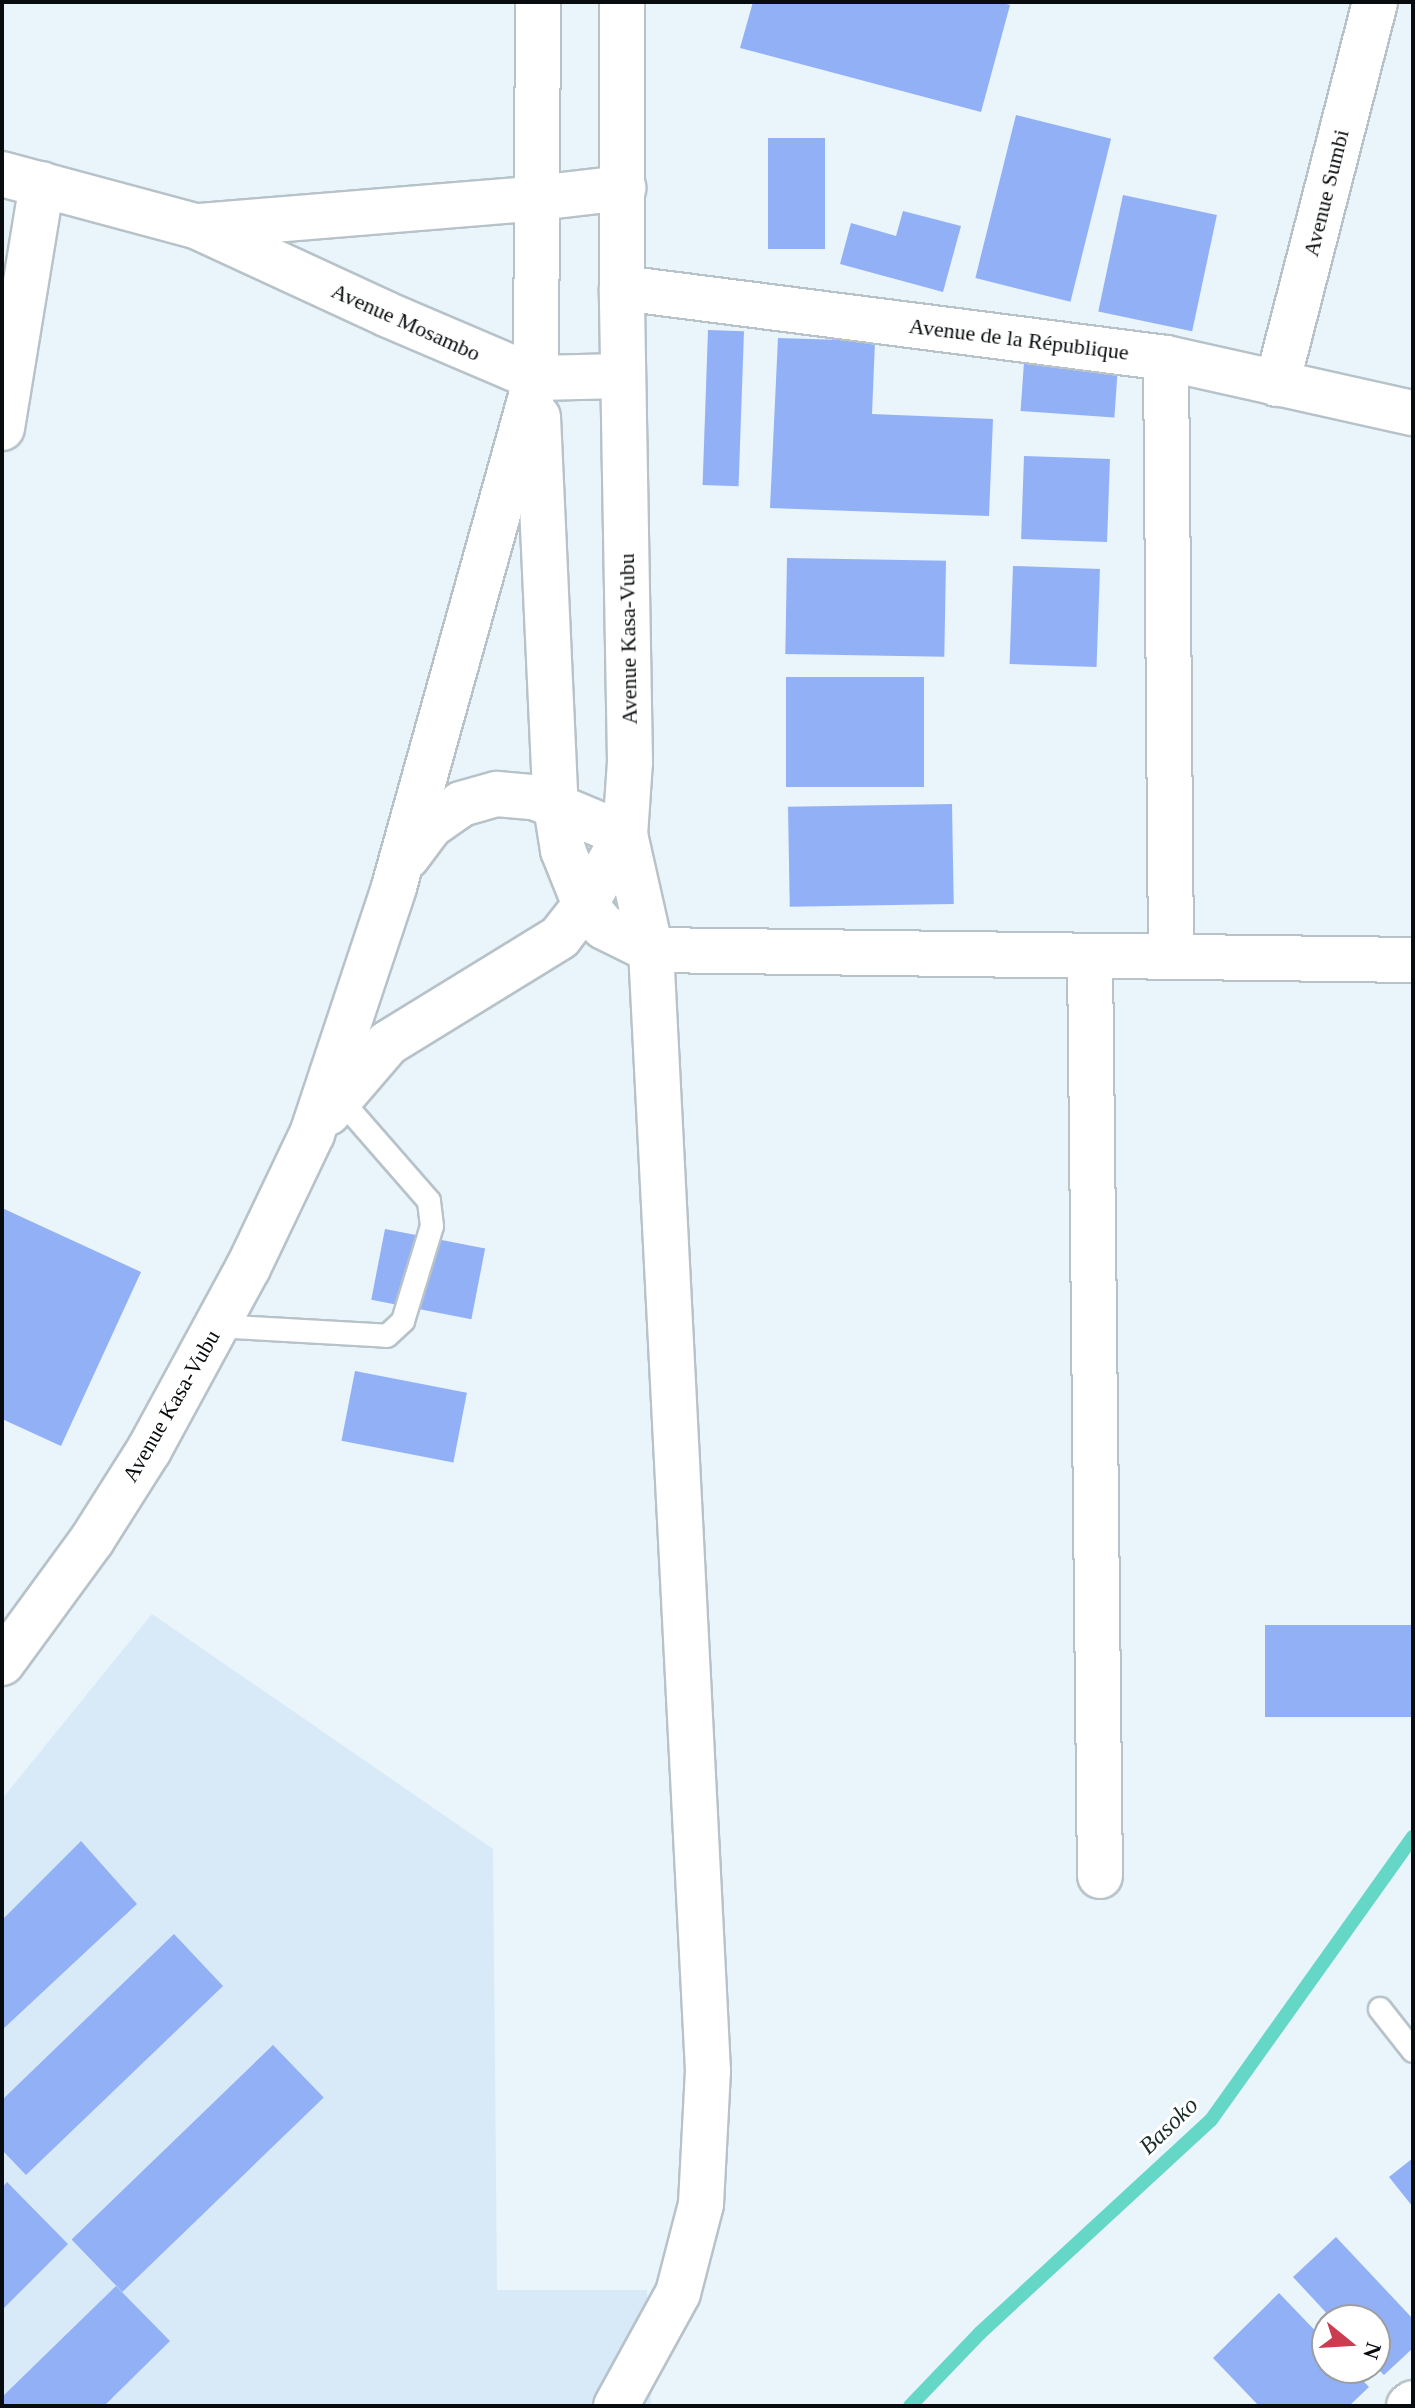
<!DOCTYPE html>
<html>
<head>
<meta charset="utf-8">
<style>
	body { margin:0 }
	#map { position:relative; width:1415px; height:2408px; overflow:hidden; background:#e9f4fb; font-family:Georgia,serif }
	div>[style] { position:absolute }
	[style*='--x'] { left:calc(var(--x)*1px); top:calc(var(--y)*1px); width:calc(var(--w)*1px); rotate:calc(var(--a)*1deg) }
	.built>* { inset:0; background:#d8eaf7 }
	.stream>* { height:14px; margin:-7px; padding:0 7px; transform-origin:7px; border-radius:7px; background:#65d7c7 }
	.building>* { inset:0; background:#92b0f6; transform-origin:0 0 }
	.roads { filter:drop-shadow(2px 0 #b7c2c9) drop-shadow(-2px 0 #b7c2c9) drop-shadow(0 2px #b7c2c9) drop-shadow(0 -2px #b7c2c9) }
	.lane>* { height:22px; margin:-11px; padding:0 11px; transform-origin:11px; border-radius:11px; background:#fff }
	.street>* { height:44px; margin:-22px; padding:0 22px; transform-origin:22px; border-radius:22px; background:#fff }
	.secondary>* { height:44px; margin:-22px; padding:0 22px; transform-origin:22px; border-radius:22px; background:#fff }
	.primary>* { height:44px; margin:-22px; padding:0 22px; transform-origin:22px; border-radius:22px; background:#fff }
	span { translate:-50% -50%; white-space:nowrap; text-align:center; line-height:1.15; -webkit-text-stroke:6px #fff; paint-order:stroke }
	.street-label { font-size:22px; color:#090c0e }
	.water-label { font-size:24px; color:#1a2f2b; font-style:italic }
	.frame { position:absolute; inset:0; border:4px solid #090c0e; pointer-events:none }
	.north { position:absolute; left:1311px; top:2304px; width:80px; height:80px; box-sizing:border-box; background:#fff; border:2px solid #9d9e9f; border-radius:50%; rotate:108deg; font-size:22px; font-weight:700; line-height:32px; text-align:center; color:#090c0e }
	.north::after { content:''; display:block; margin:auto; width:28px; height:36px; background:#cc3c51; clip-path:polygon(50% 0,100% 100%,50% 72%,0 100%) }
</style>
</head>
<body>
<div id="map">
	<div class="built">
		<div style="clip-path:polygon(152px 1614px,493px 1849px,497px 2290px,647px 2290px,651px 2406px,2px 2406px,2px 1799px)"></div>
	</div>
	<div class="stream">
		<div style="--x:910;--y:2406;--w:101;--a:-46.2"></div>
		<div style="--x:980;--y:2333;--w:314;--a:-42.7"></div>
		<div style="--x:1211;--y:2120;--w:348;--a:-54.5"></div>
	</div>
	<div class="building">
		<div style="clip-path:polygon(753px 2px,999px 2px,1010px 5px,981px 112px,740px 48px)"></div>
		<div style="left:1016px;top:115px;width:98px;height:168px;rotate:14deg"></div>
		<div style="left:768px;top:138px;width:57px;height:111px"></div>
		<div style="left:1123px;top:195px;width:96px;height:119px;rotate:12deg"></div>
		<div style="clip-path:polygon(903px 211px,961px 226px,943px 292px,840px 264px,851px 223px,896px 236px)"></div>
		<div style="left:708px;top:330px;width:36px;height:155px;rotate:2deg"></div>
		<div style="clip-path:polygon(778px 338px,875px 341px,872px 414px,993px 419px,989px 516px,770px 508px)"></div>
		<div style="left:1024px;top:362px;width:94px;height:49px;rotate:4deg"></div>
		<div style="left:1024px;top:456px;width:86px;height:83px;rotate:2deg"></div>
		<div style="left:787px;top:558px;width:159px;height:96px;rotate:1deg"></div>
		<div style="left:1013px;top:566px;width:87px;height:98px;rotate:2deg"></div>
		<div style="left:786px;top:677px;width:138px;height:110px"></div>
		<div style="left:952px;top:804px;width:100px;height:164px;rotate:89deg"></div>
		<div style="clip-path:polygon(2px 1208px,141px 1272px,61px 1446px,2px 1419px)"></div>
		<div style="left:385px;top:1229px;width:102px;height:72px;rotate:11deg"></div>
		<div style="left:355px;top:1371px;width:114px;height:71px;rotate:11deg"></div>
		<div style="left:1413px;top:1625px;width:92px;height:148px;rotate:90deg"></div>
		<div style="clip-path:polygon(81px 1841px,137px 1904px,2px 2030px,2px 1920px)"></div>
		<div style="clip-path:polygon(174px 1934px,223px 1986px,26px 2175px,2px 2150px,2px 2100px)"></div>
		<div style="left:273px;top:2045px;width:73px;height:280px;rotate:46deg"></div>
		<div style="clip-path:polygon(1413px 2158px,1413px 2207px,1389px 2177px)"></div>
		<div style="clip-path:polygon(7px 2182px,68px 2244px,2px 2310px,2px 2188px)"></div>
		<div style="clip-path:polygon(1336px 2237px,1413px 2319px,1413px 2348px,1384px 2375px,1375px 2366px,1375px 2320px,1333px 2320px,1293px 2277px)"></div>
		<div style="clip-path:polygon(116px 2286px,170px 2341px,104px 2406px,2px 2406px,2px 2397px)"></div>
		<div style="clip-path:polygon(1279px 2293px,1327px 2343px,1327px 2368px,1351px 2368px,1369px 2387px,1349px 2406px,1259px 2406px,1213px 2358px)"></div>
	</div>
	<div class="roads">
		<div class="lane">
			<div style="--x:216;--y:1326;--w:171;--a:3.3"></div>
			<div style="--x:387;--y:1336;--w:22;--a:-43"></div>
			<div style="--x:403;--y:1321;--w:99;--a:-73"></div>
			<div style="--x:432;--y:1226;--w:25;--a:-97"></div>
			<div style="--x:429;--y:1201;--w:137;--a:-131.1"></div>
			<div style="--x:1380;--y:2009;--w:53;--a:51.8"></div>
		</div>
		<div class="street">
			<div style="--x:622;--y:288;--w:548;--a:7.33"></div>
			<div style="--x:1166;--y:358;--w:253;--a:12.6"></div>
			<div style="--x:1166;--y:358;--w:599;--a:89.52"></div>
			<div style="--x:1277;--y:384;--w:394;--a:-75.6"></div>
			<div style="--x:2;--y:428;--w:247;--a:-80.7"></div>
			<div style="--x:585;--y:905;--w:29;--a:49"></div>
			<div style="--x:604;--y:927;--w:52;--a:26.1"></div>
			<div style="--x:651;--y:950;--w:118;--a:-102.7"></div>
			<div style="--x:1090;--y:956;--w:920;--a:89.38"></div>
			<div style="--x:616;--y:2406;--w:129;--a:-61.2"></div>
			<div style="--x:678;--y:2293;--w:92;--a:-75.5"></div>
			<div style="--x:701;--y:2204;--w:133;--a:-87"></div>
			<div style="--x:708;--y:2071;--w:1122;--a:-92.91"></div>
			<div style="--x:651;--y:950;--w:762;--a:0.75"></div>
			<div style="--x:1409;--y:2406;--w:5;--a:-37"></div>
		</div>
		<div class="secondary">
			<div style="--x:2;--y:174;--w:203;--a:15.1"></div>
			<div style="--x:198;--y:227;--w:207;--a:24.8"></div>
			<div style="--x:386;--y:314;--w:163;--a:23.1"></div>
			<div style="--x:536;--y:378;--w:87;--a:-1.3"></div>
			<div style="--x:200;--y:226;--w:338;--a:-4.7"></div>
			<div style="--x:537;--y:198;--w:87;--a:-6.6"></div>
		</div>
		<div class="primary">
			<div style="--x:538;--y:417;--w:389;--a:87.4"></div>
			<div style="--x:556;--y:806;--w:45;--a:81"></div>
			<div style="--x:563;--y:850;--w:59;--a:68.2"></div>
			<div style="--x:407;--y:857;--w:39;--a:-53"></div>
			<div style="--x:430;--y:826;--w:38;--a:-35"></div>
			<div style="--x:461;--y:804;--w:37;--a:-16"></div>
			<div style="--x:497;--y:794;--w:37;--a:5"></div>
			<div style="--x:534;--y:797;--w:99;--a:22.7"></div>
			<div style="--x:328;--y:1113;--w:92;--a:-49.4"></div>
			<div style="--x:388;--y:1043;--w:202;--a:-31.6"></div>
			<div style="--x:560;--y:937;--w:41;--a:-52"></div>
			<div style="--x:585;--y:905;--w:81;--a:-60.3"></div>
			<div style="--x:625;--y:835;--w:73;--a:-86.1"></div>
			<div style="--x:630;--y:762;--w:474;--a:-91"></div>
			<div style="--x:622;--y:288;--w:286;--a:-90"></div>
			<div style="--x:2;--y:1663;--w:152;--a:-53.8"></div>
			<div style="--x:92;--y:1540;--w:107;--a:-57.7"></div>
			<div style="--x:149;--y:1450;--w:207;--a:-61.5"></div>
			<div style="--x:248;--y:1268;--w:148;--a:-64.5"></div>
			<div style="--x:312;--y:1134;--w:260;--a:-71.6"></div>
			<div style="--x:394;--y:887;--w:528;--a:-74.41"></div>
			<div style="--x:536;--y:378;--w:376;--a:-89.7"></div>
		</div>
	</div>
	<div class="street-label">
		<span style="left:1326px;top:193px;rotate:-76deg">Avenue Sumbi</span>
		<span style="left:406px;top:322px;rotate:24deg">Avenue Mosambo</span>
		<span style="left:1019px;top:339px;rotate:7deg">Avenue de la République</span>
		<span style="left:628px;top:639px;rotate:-91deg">Avenue Kasa-Vubu</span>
		<span style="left:171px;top:1406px;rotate:-60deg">Avenue Kasa-Vubu</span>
	</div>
	<div class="water-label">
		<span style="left:1169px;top:2126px;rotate:-44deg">Basoko</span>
	</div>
	<div class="frame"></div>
	<div class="north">N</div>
</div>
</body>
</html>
